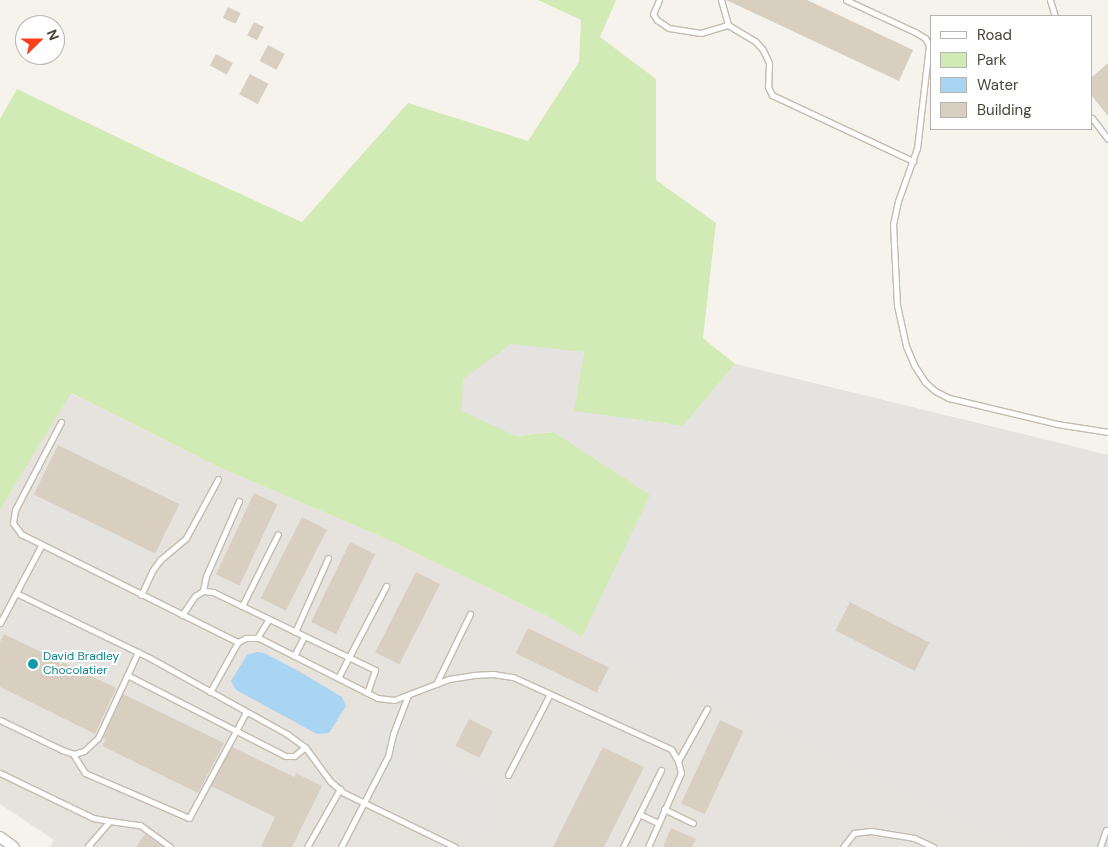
<!DOCTYPE html>
<html>
<head>
<meta charset="utf-8">
<style>
	body { margin:0 }
	#map { position:relative; width:1108px; height:847px; overflow:hidden; background:#f6f3ec; font-family:"DM Sans",sans-serif }
	div>[style] { position:absolute }
	[style*='--x'] { left:calc(var(--x)*1px); top:calc(var(--y)*1px); width:calc(var(--w)*1px); rotate:calc(var(--a)*1deg) }
	.industrial>* { inset:0; background:#e6e2dd }
	.green>* { inset:0; background:#d2eab5 }
	.parking>* { inset:0; background:#e5e3e0; transform-origin:0 0 }
	.water>* { inset:0; background:#a9d4f2 }
	.building>* { inset:0; background:#d8cfc1; transform-origin:0 0 }
	.roads { filter:drop-shadow(1px 0 #c2bbae) drop-shadow(-1px 0 #c2bbae) drop-shadow(0 1px #c2bbae) drop-shadow(0 -1px #c2bbae) }
	.lane>* { height:5px; margin:-2.5px; padding:0 2.5px; transform-origin:2.5px; border-radius:2.5px; background:#fff }
	.street>* { height:10px; margin:-5px; padding:0 5px; transform-origin:5px; border-radius:5px; background:#fff }
	.dots>* { width:14px; height:14px; translate:-50% -50%; box-sizing:border-box; border:2px solid #fff; border-radius:50% }
	span { translate:-50% -50%; white-space:nowrap; text-align:center; line-height:1.15; -webkit-text-stroke:4px #fff; paint-order:stroke }
	.culture-label { font-size:12px; color:#0d838f }
	.left { translate:0 -50%; text-align:left }
	.legend { position:absolute; left:930px; top:15px; width:162px; height:115px; box-sizing:border-box; background:#fff; border:1px solid #b7b4b0; margin:0; padding:6px 9px; list-style:none; font-size:15px; color:#4b4439 }
	.legend li { display:flex; align-items:center; gap:10px; height:25px }
	.legend b { width:25px; border:1px solid #b7b4b0 }
	.north { position:absolute; left:15px; top:15px; width:50px; height:50px; box-sizing:border-box; background:#fff; border:1px solid #b7b4b0; border-radius:50%; rotate:68deg; font-size:14px; font-weight:700; line-height:20px; text-align:center; color:#4b4439 }
	.north::after { content:''; display:block; margin:auto; width:18px; height:22px; background:#fc3f1d; clip-path:polygon(50% 0,100% 100%,50% 72%,0 100%) }
</style>
</head>
<body>
<div id="map">
	<div class="industrial">
		<div style="clip-path:polygon(735px 364px,1108px 455px,1108px 847px,50px 847px,54px 840px,0 804px,0 510px,70px 393px,216px 466px,382px 537px,551px 618px,582px 636px,683px 426px)"></div>
	</div>
	<div class="green">
		<div style="clip-path:polygon(538px 0,616px 0,600px 37px,656px 79px,656px 180px,716px 223px,703px 338px,735px 364px,683px 426px,573px 411px,584px 352px,516px 436px,554px 432px,651px 495px,582px 637px,551px 618px,382px 537px,216px 466px,71px 393px,0 510px,0 119px,17px 89px,148px 152px,302px 222px,408px 103px,528px 141px,579px 62px,581px 20px)"></div>
	</div>
	<div class="parking">
		<div style="clip-path:polygon(511px 344px,584px 352px,574px 411px,683px 426px,735px 364px,1108px 455px,1108px 847px,1023px 847px,582px 637px,650px 495px,554px 432px,516px 436px,462px 411px,463px 379px)"></div>
		<div style="clip-path:polygon(34px 499px,86px 524px,82px 532px,85px 534px,91px 523px,152px 553px,136px 585px,79px 558px,86px 543px,79px 539px,74px 549px,22px 523px)"></div>
		<div style="left:22px;top:609px;width:113px;height:31px;rotate:26deg"></div>
		<div style="clip-path:polygon(384px 710px,417px 726px,407px 748px,504px 795px,479px 847px,348px 785px)"></div>
	</div>
	<div class="water">
		<div style="clip-path:polygon(256px 652px,264px 653px,302px 673px,342px 697px,346px 706px,329px 733px,317px 734px,236px 690px,231px 681px,247px 655px)"></div>
	</div>
	<div class="building">
		<div style="clip-path:polygon(726px 0,807px 0,913px 50px,899px 81px)"></div>
		<div style="left:228px;top:7px;width:14px;height:12px;rotate:25deg"></div>
		<div style="left:254px;top:22px;width:11px;height:15px;rotate:27deg"></div>
		<div style="left:268px;top:45px;width:19px;height:18px;rotate:28deg"></div>
		<div style="left:216px;top:54px;width:19px;height:13px;rotate:28deg"></div>
		<div style="clip-path:polygon(1108px 63px,1108px 116px,1092px 96px,1092px 77px)"></div>
		<div style="left:250px;top:74px;width:21px;height:23px;rotate:28deg"></div>
		<div style="left:58px;top:445px;width:135px;height:55px;rotate:26deg"></div>
		<div style="left:254px;top:493px;width:26px;height:90px;rotate:25deg"></div>
		<div style="left:302px;top:517px;width:28px;height:91px;rotate:27deg"></div>
		<div style="left:350px;top:542px;width:28px;height:89px;rotate:26deg"></div>
		<div style="left:416px;top:572px;width:27px;height:90px;rotate:27deg"></div>
		<div style="left:850px;top:602px;width:89px;height:32px;rotate:27deg"></div>
		<div style="left:528px;top:628px;width:90px;height:28px;rotate:26deg"></div>
		<div style="clip-path:polygon(4px 634px,116px 688px,95px 734px,0 687px,0 642px)"></div>
		<div style="clip-path:polygon(123px 694px,224px 743px,198px 793px,102px 746px,106px 739px,103px 738px)"></div>
		<div style="left:469px;top:719px;width:27px;height:30px;rotate:27deg"></div>
		<div style="left:720px;top:720px;width:26px;height:92px;rotate:25deg"></div>
		<div style="clip-path:polygon(232px 747px,294px 777px,296px 773px,322px 786px,292px 847px,261px 847px,275px 817px,211px 786px)"></div>
		<div style="clip-path:polygon(603px 747px,644px 767px,604px 847px,553px 847px)"></div>
		<div style="clip-path:polygon(671px 828px,696px 839px,692px 847px,663px 847px)"></div>
		<div style="clip-path:polygon(145px 834px,163px 847px,136px 847px)"></div>
	</div>
	<div class="roads">
		<div class="lane">
			<div style="--x:659;--y:0;--w:15;--a:113"></div>
			<div style="--x:653;--y:14;--w:7;--a:56"></div>
			<div style="--x:657;--y:20;--w:14;--a:34"></div>
			<div style="--x:669;--y:28;--w:32;--a:9"></div>
			<div style="--x:701;--y:33;--w:28;--a:-17"></div>
			<div style="--x:728;--y:25;--w:31;--a:31"></div>
			<div style="--x:755;--y:41;--w:12;--a:48"></div>
			<div style="--x:763;--y:50;--w:14;--a:65"></div>
			<div style="--x:769;--y:63;--w:24;--a:92"></div>
			<div style="--x:768;--y:87;--w:9;--a:63"></div>
			<div style="--x:772;--y:95;--w:156;--a:25.1"></div>
			<div style="--x:721;--y:0;--w:26;--a:74"></div>
			<div style="--x:846;--y:0;--w:76;--a:24.9"></div>
			<div style="--x:915;--y:32;--w:12;--a:31"></div>
			<div style="--x:925;--y:38;--w:8;--a:60"></div>
			<div style="--x:929;--y:45;--w:104;--a:96.6"></div>
			<div style="--x:917;--y:148;--w:56;--a:109.7"></div>
			<div style="--x:898;--y:201;--w:24;--a:102"></div>
			<div style="--x:893;--y:224;--w:81;--a:87.2"></div>
			<div style="--x:897;--y:305;--w:42;--a:77.6"></div>
			<div style="--x:906;--y:346;--w:21;--a:67"></div>
			<div style="--x:914;--y:365;--w:20;--a:57"></div>
			<div style="--x:925;--y:382;--w:13;--a:42"></div>
			<div style="--x:935;--y:391;--w:16;--a:27"></div>
			<div style="--x:949;--y:398;--w:111;--a:13.5"></div>
			<div style="--x:1057;--y:424;--w:52;--a:8.9"></div>
			<div style="--x:1050;--y:0;--w:17;--a:73"></div>
			<div style="--x:1092;--y:118;--w:26;--a:53"></div>
			<div style="--x:61;--y:422;--w:99;--a:117.6"></div>
			<div style="--x:15;--y:510;--w:13;--a:99"></div>
			<div style="--x:13;--y:523;--w:14;--a:54"></div>
			<div style="--x:21;--y:534;--w:242;--a:26.5"></div>
			<div style="--x:238;--y:642;--w:9;--a:-27"></div>
			<div style="--x:246;--y:638;--w:13;--a:0"></div>
			<div style="--x:259;--y:638;--w:133;--a:26.8"></div>
			<div style="--x:378;--y:698;--w:16;--a:7"></div>
			<div style="--x:394;--y:700;--w:59;--a:-20.9"></div>
			<div style="--x:449;--y:679;--w:24;--a:-9"></div>
			<div style="--x:473;--y:675;--w:20;--a:-3"></div>
			<div style="--x:493;--y:674;--w:20;--a:9"></div>
			<div style="--x:513;--y:677;--w:174;--a:24.5"></div>
			<div style="--x:671;--y:749;--w:14;--a:60"></div>
			<div style="--x:678;--y:761;--w:12;--a:76"></div>
			<div style="--x:681;--y:773;--w:81;--a:114"></div>
			<div style="--x:203;--y:591;--w:15;--a:-79"></div>
			<div style="--x:206;--y:576;--w:82;--a:-66.3"></div>
			<div style="--x:16;--y:593;--w:149;--a:25.9"></div>
			<div style="--x:150;--y:658;--w:157;--a:29"></div>
			<div style="--x:287;--y:734;--w:22;--a:36"></div>
			<div style="--x:305;--y:747;--w:42;--a:53.7"></div>
			<div style="--x:330;--y:781;--w:18;--a:41"></div>
			<div style="--x:344;--y:793;--w:123;--a:25.9"></div>
			<div style="--x:141;--y:595;--w:26;--a:-65"></div>
			<div style="--x:152;--y:571;--w:14;--a:-54"></div>
			<div style="--x:160;--y:560;--w:34;--a:-40"></div>
			<div style="--x:186;--y:538;--w:67;--a:-61.5"></div>
			<div style="--x:242;--y:606;--w:80;--a:-63.4"></div>
			<div style="--x:182;--y:615;--w:23;--a:-56"></div>
			<div style="--x:195;--y:596;--w:9;--a:-32"></div>
			<div style="--x:203;--y:591;--w:10;--a:6"></div>
			<div style="--x:213;--y:592;--w:180;--a:25.7"></div>
			<div style="--x:375;--y:670;--w:24;--a:109"></div>
			<div style="--x:0;--y:623;--w:87;--a:-62"></div>
			<div style="--x:295;--y:632;--w:81;--a:-66"></div>
			<div style="--x:257;--y:638;--w:22;--a:-58"></div>
			<div style="--x:294;--y:656;--w:22;--a:-63"></div>
			<div style="--x:127;--y:675;--w:178;--a:27.1"></div>
			<div style="--x:285;--y:756;--w:9;--a:0"></div>
			<div style="--x:294;--y:756;--w:14;--a:-39"></div>
			<div style="--x:338;--y:678;--w:104;--a:-62.4"></div>
			<div style="--x:436;--y:684;--w:78;--a:-64.1"></div>
			<div style="--x:210;--y:692;--w:57;--a:-60.8"></div>
			<div style="--x:0;--y:720;--w:69;--a:25.8"></div>
			<div style="--x:62;--y:750;--w:13;--a:18"></div>
			<div style="--x:74;--y:754;--w:10;--a:-17"></div>
			<div style="--x:84;--y:751;--w:19;--a:-43"></div>
			<div style="--x:98;--y:738;--w:95;--a:-65.1"></div>
			<div style="--x:73;--y:754;--w:22;--a:58"></div>
			<div style="--x:85;--y:773;--w:113;--a:23.4"></div>
			<div style="--x:189;--y:818;--w:120;--a:-61.7"></div>
			<div style="--x:678;--y:761;--w:60;--a:-60.9"></div>
			<div style="--x:0;--y:773;--w:103;--a:25.8"></div>
			<div style="--x:93;--y:818;--w:17;--a:10"></div>
			<div style="--x:508;--y:775;--w:91;--a:-62.6"></div>
			<div style="--x:664;--y:809;--w:32;--a:26"></div>
			<div style="--x:639;--y:814;--w:21;--a:25"></div>
			<div style="--x:90;--y:847;--w:2;--a:-153"></div>
			<div style="--x:88;--y:846;--w:33;--a:-49"></div>
			<div style="--x:110;--y:821;--w:30;--a:8"></div>
			<div style="--x:140;--y:825;--w:37;--a:36"></div>
			<div style="--x:307;--y:847;--w:67;--a:-60.4"></div>
			<div style="--x:341;--y:847;--w:102;--a:-62.7"></div>
			<div style="--x:388;--y:756;--w:23;--a:-77"></div>
			<div style="--x:393;--y:734;--w:42;--a:-69"></div>
			<div style="--x:623;--y:847;--w:86;--a:-63.7"></div>
			<div style="--x:843;--y:847;--w:18;--a:-52"></div>
			<div style="--x:854;--y:833;--w:17;--a:-7"></div>
			<div style="--x:871;--y:831;--w:44;--a:9.2"></div>
			<div style="--x:914;--y:838;--w:21;--a:25"></div>
			<div style="--x:1100;--y:847;--w:18;--a:-71"></div>
		</div>
		<div class="street">
			<div style="--x:0;--y:837;--w:17;--a:36"></div>
		</div>
	</div>
	<div class="dots">
		<div style="left:33px;top:664px;background:#0f9aa8"></div>
	</div>
	<div class="culture-label">
		<span class="left" style="left:43px;top:664px">David Bradley<br>Chocolatier</span>
	</div>
	<ul class="legend">
	<li><b style="height:6px;background:#fff"></b>Road</li>
	<li><b style="height:14px;background:#d2eab5"></b>Park</li>
	<li><b style="height:14px;background:#a9d4f2"></b>Water</li>
	<li><b style="height:14px;background:#d8cfc1"></b>Building</li>
	</ul>
	<div class="north">N</div>
</div>
</body>
</html>
